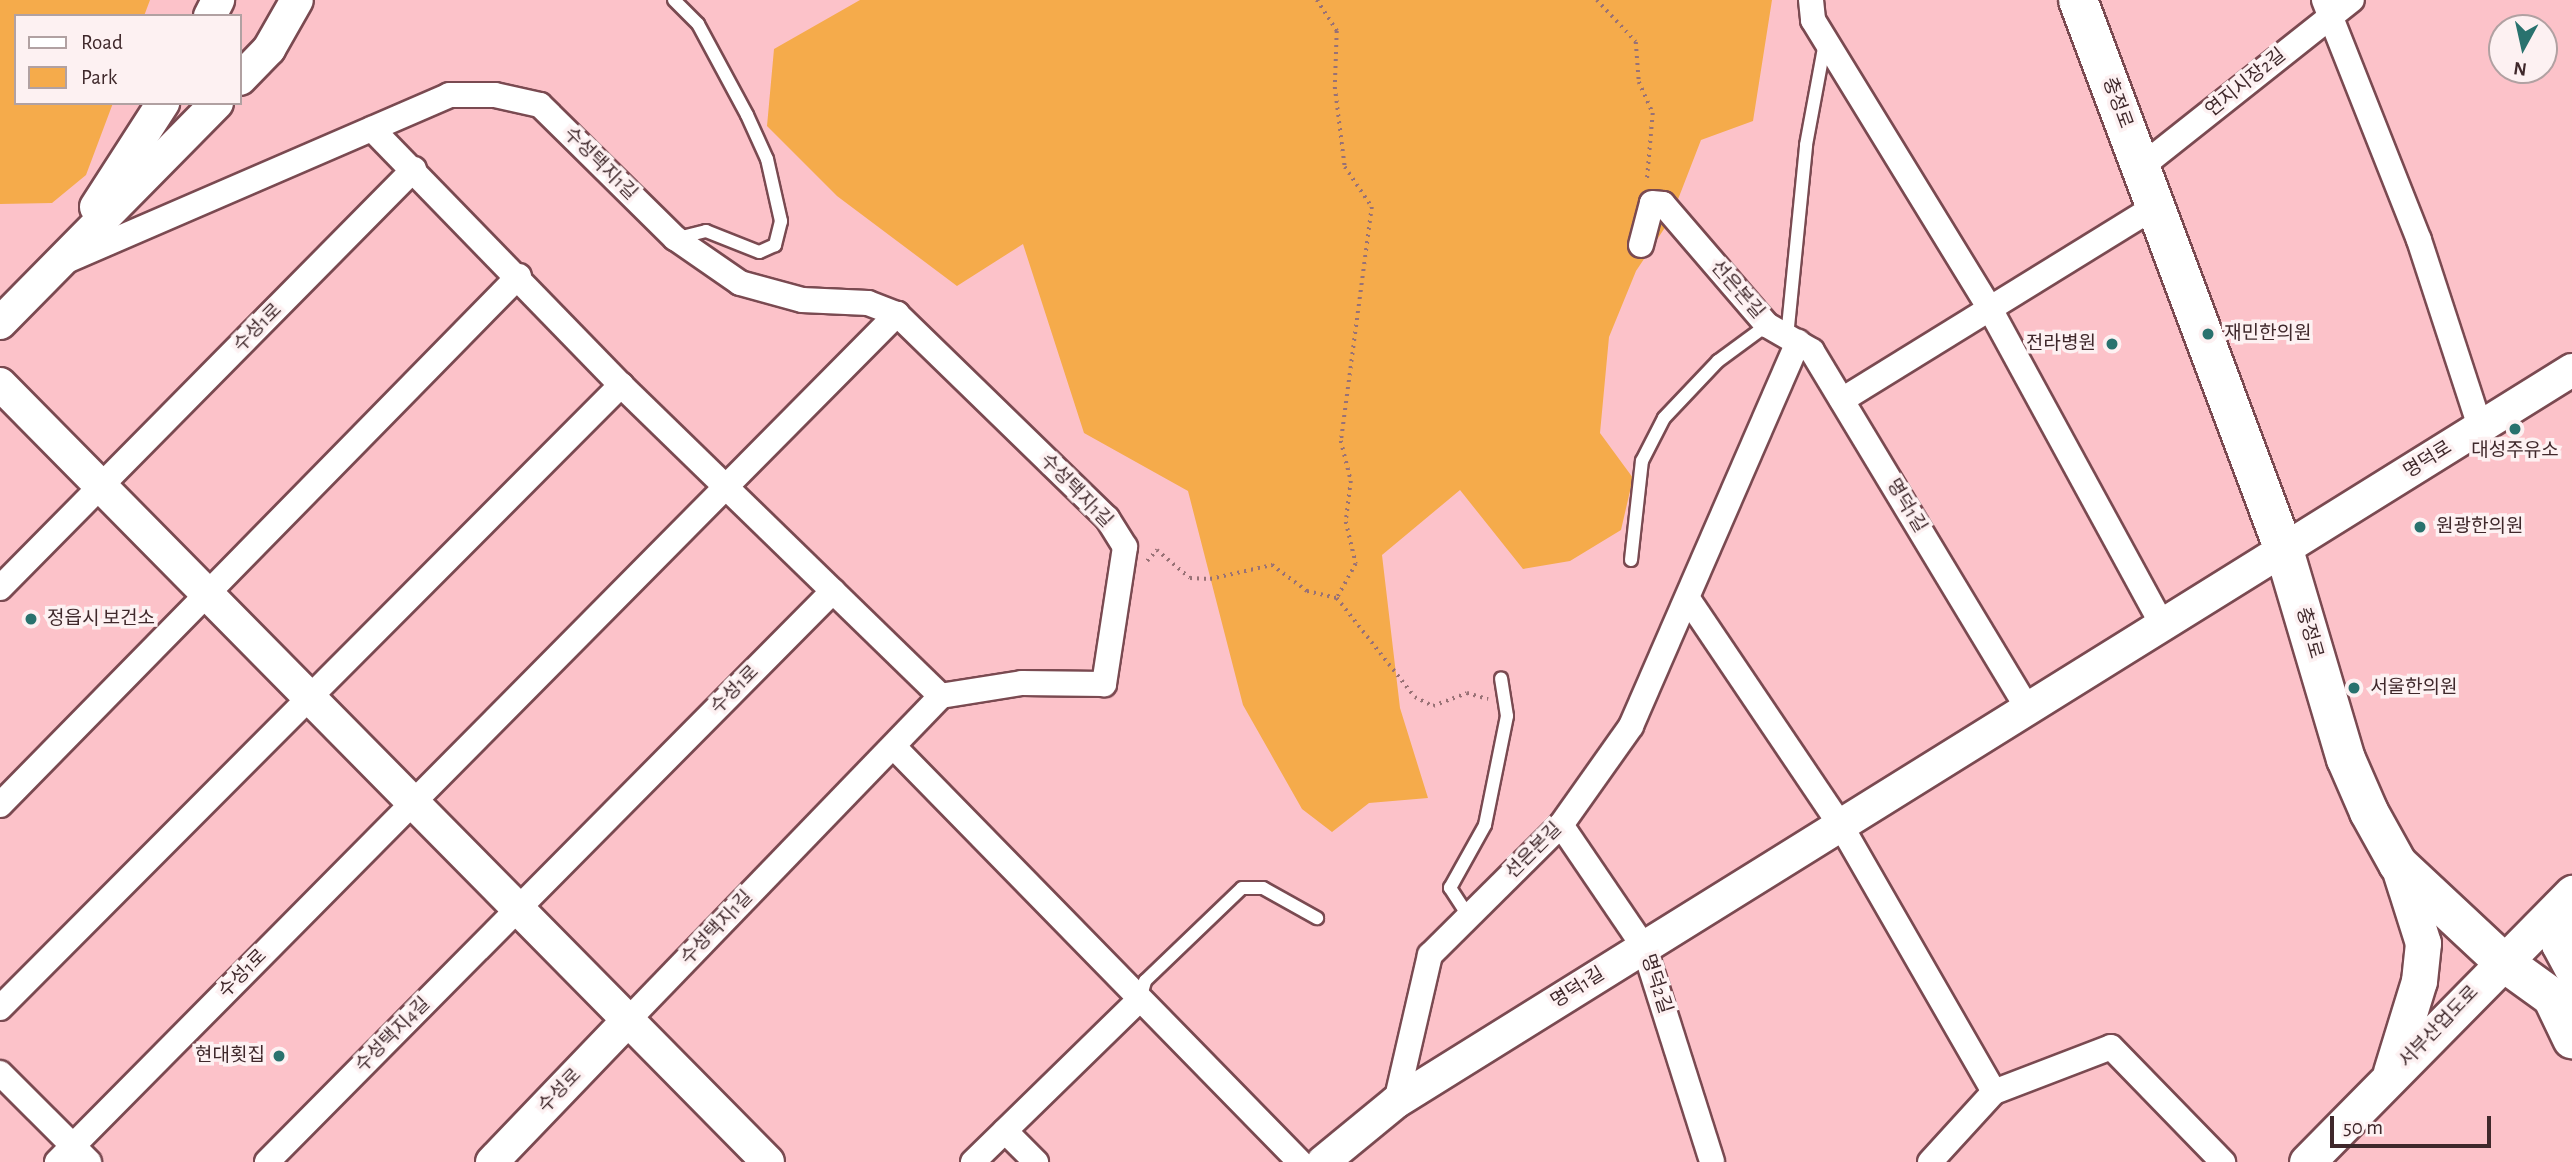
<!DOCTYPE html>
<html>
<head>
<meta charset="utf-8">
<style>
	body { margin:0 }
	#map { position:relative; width:2572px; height:1162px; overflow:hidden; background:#fcc2c9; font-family:"Alegreya Sans","Noto Sans KR",sans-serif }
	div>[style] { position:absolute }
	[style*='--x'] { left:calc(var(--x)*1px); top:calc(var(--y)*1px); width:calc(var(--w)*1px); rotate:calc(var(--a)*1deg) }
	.green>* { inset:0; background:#f5ab4b }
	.path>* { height:3.5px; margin-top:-1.75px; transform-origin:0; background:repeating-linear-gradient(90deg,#987175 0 2px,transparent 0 7px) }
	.roads { filter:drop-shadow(2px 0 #7a4a51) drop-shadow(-2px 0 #7a4a51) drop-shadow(0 2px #7a4a51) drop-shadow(0 -2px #7a4a51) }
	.service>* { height:12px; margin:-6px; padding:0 6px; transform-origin:6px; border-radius:6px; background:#fff }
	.minor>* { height:24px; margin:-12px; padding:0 12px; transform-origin:12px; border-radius:12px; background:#fff }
	.tertiary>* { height:32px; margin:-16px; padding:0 16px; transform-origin:16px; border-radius:16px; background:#fff }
	.secondary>* { height:35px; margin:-17.5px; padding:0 17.5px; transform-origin:17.5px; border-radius:17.5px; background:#fff }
	.primary>* { height:38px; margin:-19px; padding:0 19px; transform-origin:19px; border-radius:19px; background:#fff }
	.dots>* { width:19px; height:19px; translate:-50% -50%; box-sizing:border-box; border:4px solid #fdf1f2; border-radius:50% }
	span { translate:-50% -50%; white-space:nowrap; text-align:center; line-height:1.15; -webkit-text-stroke:7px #fdf1f2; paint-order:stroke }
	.street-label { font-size:19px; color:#3f282b }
	.poi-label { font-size:19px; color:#3f282b }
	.left { translate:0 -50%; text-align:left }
	.right { translate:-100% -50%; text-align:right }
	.legend { position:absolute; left:14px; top:14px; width:228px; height:91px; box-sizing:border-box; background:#fdf1f2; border:2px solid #b1a1a2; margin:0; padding:9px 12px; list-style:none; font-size:21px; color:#3f282b }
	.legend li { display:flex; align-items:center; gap:14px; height:35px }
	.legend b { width:35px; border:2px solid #b1a1a2 }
	.north { position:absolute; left:2488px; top:14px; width:70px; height:70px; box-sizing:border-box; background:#fdf1f2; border:2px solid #b1a1a2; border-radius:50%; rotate:188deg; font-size:19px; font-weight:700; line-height:28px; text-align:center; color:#3f282b }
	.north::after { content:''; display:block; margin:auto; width:24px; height:32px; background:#29726e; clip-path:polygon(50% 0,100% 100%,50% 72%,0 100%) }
	.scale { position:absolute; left:2330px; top:1116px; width:161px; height:32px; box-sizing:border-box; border:4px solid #3f282b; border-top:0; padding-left:9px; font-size:21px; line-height:24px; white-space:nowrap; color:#3f282b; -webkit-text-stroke:5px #fdf1f2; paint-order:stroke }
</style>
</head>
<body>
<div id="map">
	<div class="green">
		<div style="clip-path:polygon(0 0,150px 0,144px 16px,16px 16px,16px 103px,113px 103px,86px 175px,52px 203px,0 204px)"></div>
		<div style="clip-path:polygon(860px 0,1772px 0,1753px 121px,1701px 140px,1670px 220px,1636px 271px,1609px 337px,1600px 433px,1633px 478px,1621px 530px,1570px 561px,1523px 569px,1460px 490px,1382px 555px,1400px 708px,1428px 798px,1369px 803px,1332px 832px,1302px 809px,1243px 705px,1188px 491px,1084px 433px,1023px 244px,957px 286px,837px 196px,767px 126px,774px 49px)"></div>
	</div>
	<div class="path">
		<div style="--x:1317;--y:0;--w:37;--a:57"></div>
		<div style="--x:1337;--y:31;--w:56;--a:92"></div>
		<div style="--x:1335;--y:87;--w:81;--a:82.9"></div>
		<div style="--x:1345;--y:167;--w:48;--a:56"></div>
		<div style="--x:1372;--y:207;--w:236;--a:97.5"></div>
		<div style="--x:1341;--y:441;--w:41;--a:76"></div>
		<div style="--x:1351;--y:481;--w:41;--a:97"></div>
		<div style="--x:1346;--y:522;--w:43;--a:76.6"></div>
		<div style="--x:1356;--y:564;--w:39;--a:119"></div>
		<div style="--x:1597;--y:0;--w:57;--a:47.1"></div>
		<div style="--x:1636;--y:42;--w:40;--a:85.7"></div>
		<div style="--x:1639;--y:82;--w:34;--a:66"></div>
		<div style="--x:1653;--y:113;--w:69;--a:95"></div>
		<div style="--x:1147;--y:561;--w:15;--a:-48"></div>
		<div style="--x:1157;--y:550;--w:43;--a:40.3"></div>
		<div style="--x:1190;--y:578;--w:20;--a:3"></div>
		<div style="--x:1210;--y:579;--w:64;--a:-12.7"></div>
		<div style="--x:1272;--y:565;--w:44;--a:36.6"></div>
		<div style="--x:1307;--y:591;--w:31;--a:13"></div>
		<div style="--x:1337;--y:598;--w:126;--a:51.8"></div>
		<div style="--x:1415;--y:697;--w:20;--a:27"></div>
		<div style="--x:1433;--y:706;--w:36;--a:-21"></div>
		<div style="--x:1467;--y:693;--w:22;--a:16"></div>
	</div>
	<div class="roads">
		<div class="service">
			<div style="--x:674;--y:0;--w:34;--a:45"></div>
			<div style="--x:698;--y:24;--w:103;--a:61.7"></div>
			<div style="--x:747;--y:115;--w:48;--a:65.6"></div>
			<div style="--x:767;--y:159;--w:64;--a:77.3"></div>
			<div style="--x:781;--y:221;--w:25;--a:104"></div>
			<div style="--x:775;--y:245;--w:17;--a:156"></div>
			<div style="--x:759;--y:252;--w:57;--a:-158.4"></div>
			<div style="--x:706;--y:231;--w:30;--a:166"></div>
			<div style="--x:1787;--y:337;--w:193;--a:-84.3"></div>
			<div style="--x:1806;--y:145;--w:105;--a:-79.5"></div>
			<div style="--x:1631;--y:560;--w:100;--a:-83.7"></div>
			<div style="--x:1642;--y:461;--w:48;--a:-62.9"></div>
			<div style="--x:1664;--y:418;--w:79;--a:-46.5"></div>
			<div style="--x:1718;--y:361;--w:61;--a:-36.3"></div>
			<div style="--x:1469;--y:917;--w:35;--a:-123"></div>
			<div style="--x:1450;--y:888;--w:72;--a:-60.9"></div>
			<div style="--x:1485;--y:825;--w:111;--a:-78.6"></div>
			<div style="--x:1507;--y:716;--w:38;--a:-99"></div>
			<div style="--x:1140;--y:999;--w:19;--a:-74"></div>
			<div style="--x:1145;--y:981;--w:134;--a:-43.8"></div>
			<div style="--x:1242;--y:888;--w:21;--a:0"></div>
			<div style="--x:1263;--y:888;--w:62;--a:29.1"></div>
		</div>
		<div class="minor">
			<div style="--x:1811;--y:0;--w:20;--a:84"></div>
			<div style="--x:1813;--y:20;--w:337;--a:58.5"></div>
			<div style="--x:1989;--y:307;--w:360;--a:61.4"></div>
			<div style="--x:2324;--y:0;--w:258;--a:68.4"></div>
			<div style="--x:2419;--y:240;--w:197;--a:71.9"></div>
			<div style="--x:372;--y:129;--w:357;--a:45.8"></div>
			<div style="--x:621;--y:385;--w:446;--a:44.2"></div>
			<div style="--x:2141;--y:167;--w:269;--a:-38.4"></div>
			<div style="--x:1641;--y:245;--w:43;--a:-75.3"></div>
			<div style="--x:1652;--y:203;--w:11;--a:5"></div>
			<div style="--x:1663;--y:204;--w:160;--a:49.3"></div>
			<div style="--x:1767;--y:325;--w:52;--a:30"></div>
			<div style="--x:1812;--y:351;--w:415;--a:58.9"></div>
			<div style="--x:64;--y:262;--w:420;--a:-23.4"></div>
			<div style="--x:449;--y:95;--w:46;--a:0"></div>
			<div style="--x:495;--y:95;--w:46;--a:12.5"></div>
			<div style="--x:540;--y:105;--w:190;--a:44.6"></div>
			<div style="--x:675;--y:238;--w:79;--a:34.7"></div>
			<div style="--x:740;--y:283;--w:64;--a:15.3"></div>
			<div style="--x:802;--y:300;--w:66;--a:2.6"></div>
			<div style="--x:868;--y:303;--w:31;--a:21"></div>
			<div style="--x:897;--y:314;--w:293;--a:44.2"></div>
			<div style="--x:1107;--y:518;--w:34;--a:58"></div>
			<div style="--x:1125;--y:547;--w:139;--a:98.7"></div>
			<div style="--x:1104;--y:684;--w:82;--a:-179.3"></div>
			<div style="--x:1022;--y:683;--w:82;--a:170.9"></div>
			<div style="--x:941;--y:696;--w:450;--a:134"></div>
			<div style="--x:1842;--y:400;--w:368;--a:-31.7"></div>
			<div style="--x:0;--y:588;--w:589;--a:-45.34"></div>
			<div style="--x:1688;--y:599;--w:272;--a:56"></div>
			<div style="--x:1840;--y:824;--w:309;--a:60.1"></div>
			<div style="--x:894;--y:747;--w:581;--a:45.63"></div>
			<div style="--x:0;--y:805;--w:741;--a:-45.55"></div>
			<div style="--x:1561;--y:825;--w:148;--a:55.8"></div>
			<div style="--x:1644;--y:947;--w:225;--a:72.4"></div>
			<div style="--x:0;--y:1008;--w:880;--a:-45.09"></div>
			<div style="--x:0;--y:1073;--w:126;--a:45"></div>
			<div style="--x:1396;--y:1102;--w:151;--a:-77"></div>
			<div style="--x:1430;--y:955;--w:185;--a:-44.8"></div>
			<div style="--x:1561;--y:825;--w:121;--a:-54.7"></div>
			<div style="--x:1631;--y:726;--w:419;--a:-66.5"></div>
			<div style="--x:1005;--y:1131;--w:44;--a:45"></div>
			<div style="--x:57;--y:1162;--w:1194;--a:-45.27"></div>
			<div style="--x:267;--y:1162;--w:804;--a:-45.25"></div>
			<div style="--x:973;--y:1162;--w:233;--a:-44.3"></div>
			<div style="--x:1930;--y:1162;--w:95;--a:-47.6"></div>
			<div style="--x:1994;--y:1092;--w:125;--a:-21"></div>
			<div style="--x:2111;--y:1047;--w:161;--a:45.8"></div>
		</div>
		<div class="tertiary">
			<div style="--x:210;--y:16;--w:18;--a:-63"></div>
			<div style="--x:240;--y:79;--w:42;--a:-46"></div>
			<div style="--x:269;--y:49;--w:56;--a:-60.3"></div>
			<div style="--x:96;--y:207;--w:124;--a:-57.2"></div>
			<div style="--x:0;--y:323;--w:309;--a:-45.4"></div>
			<div style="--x:0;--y:384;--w:1093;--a:45.37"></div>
			<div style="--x:492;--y:1162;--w:197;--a:-46.2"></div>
			<div style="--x:1323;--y:1162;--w:94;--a:-39.4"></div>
			<div style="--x:1396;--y:1102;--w:1385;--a:-31.9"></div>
		</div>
		<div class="secondary">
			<div style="--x:2559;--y:907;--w:37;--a:90"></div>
			<div style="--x:2559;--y:944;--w:27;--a:62"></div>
			<div style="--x:2391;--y:1072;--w:95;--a:-72.9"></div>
			<div style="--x:2419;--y:981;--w:38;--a:-84"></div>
			<div style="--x:2423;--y:943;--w:83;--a:-107.6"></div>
			<div style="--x:2307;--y:1162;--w:378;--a:-45.4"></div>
		</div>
		<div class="primary">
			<div style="--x:2078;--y:0;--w:587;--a:69.47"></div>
			<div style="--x:2284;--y:550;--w:218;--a:73.5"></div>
			<div style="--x:2346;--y:759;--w:58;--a:66.5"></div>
			<div style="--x:2369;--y:812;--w:60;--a:60.9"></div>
			<div style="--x:2398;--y:864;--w:142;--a:43"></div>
			<div style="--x:2502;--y:961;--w:62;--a:35.8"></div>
			<div style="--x:2552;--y:997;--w:20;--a:11"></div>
			<div style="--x:2552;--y:997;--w:47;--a:64.5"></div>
		</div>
	</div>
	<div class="dots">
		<div style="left:2208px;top:334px;background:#29726e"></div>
		<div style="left:2112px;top:344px;background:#29726e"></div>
		<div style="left:2515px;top:429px;background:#29726e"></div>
		<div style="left:2420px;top:527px;background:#29726e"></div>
		<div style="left:31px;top:619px;background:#29726e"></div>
		<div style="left:2354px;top:688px;background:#29726e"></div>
		<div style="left:279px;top:1056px;background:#29726e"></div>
	</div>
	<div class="street-label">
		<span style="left:2246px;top:83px;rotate:-39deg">연지시장2길</span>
		<span style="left:2117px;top:103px;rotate:70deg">충정로</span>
		<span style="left:600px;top:164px;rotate:45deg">수성택지1길</span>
		<span style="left:1737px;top:290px;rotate:49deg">선은본길</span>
		<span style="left:258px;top:328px;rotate:-45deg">수성1로</span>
		<span style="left:2428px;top:460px;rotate:-32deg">명덕로</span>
		<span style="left:1076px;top:491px;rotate:46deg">수성택지1길</span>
		<span style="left:1906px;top:506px;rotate:59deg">명덕1길</span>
		<span style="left:2309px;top:633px;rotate:74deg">충정로</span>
		<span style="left:735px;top:690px;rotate:-45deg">수성1로</span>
		<span style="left:1534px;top:851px;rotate:-45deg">선은본길</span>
		<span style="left:717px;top:928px;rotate:-46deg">수성택지1길</span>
		<span style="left:243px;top:974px;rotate:-45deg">수성1로</span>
		<span style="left:1656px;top:984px;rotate:72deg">명덕2길</span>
		<span style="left:1578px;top:988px;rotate:-32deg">명덕1길</span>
		<span style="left:2439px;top:1027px;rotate:-46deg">서부산업도로</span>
		<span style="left:393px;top:1035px;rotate:-45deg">수성택지4길</span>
		<span style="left:560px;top:1091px;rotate:-46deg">수성로</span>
	</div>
	<div class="poi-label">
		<span class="left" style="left:2224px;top:334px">재민한의원</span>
		<span class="right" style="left:2096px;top:344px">전라병원</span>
		<span style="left:2515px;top:451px">대성주유소</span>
		<span class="left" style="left:2436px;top:527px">원광한의원</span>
		<span class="left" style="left:47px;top:619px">정읍시 보건소</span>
		<span class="left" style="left:2370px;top:688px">서울한의원</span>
		<span class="right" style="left:265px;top:1056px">현대횟집</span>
	</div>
	<ul class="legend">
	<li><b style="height:9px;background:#fff"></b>Road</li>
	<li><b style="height:19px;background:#f5ab4b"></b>Park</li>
	</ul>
	<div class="north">N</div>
	<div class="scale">50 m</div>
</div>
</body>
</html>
